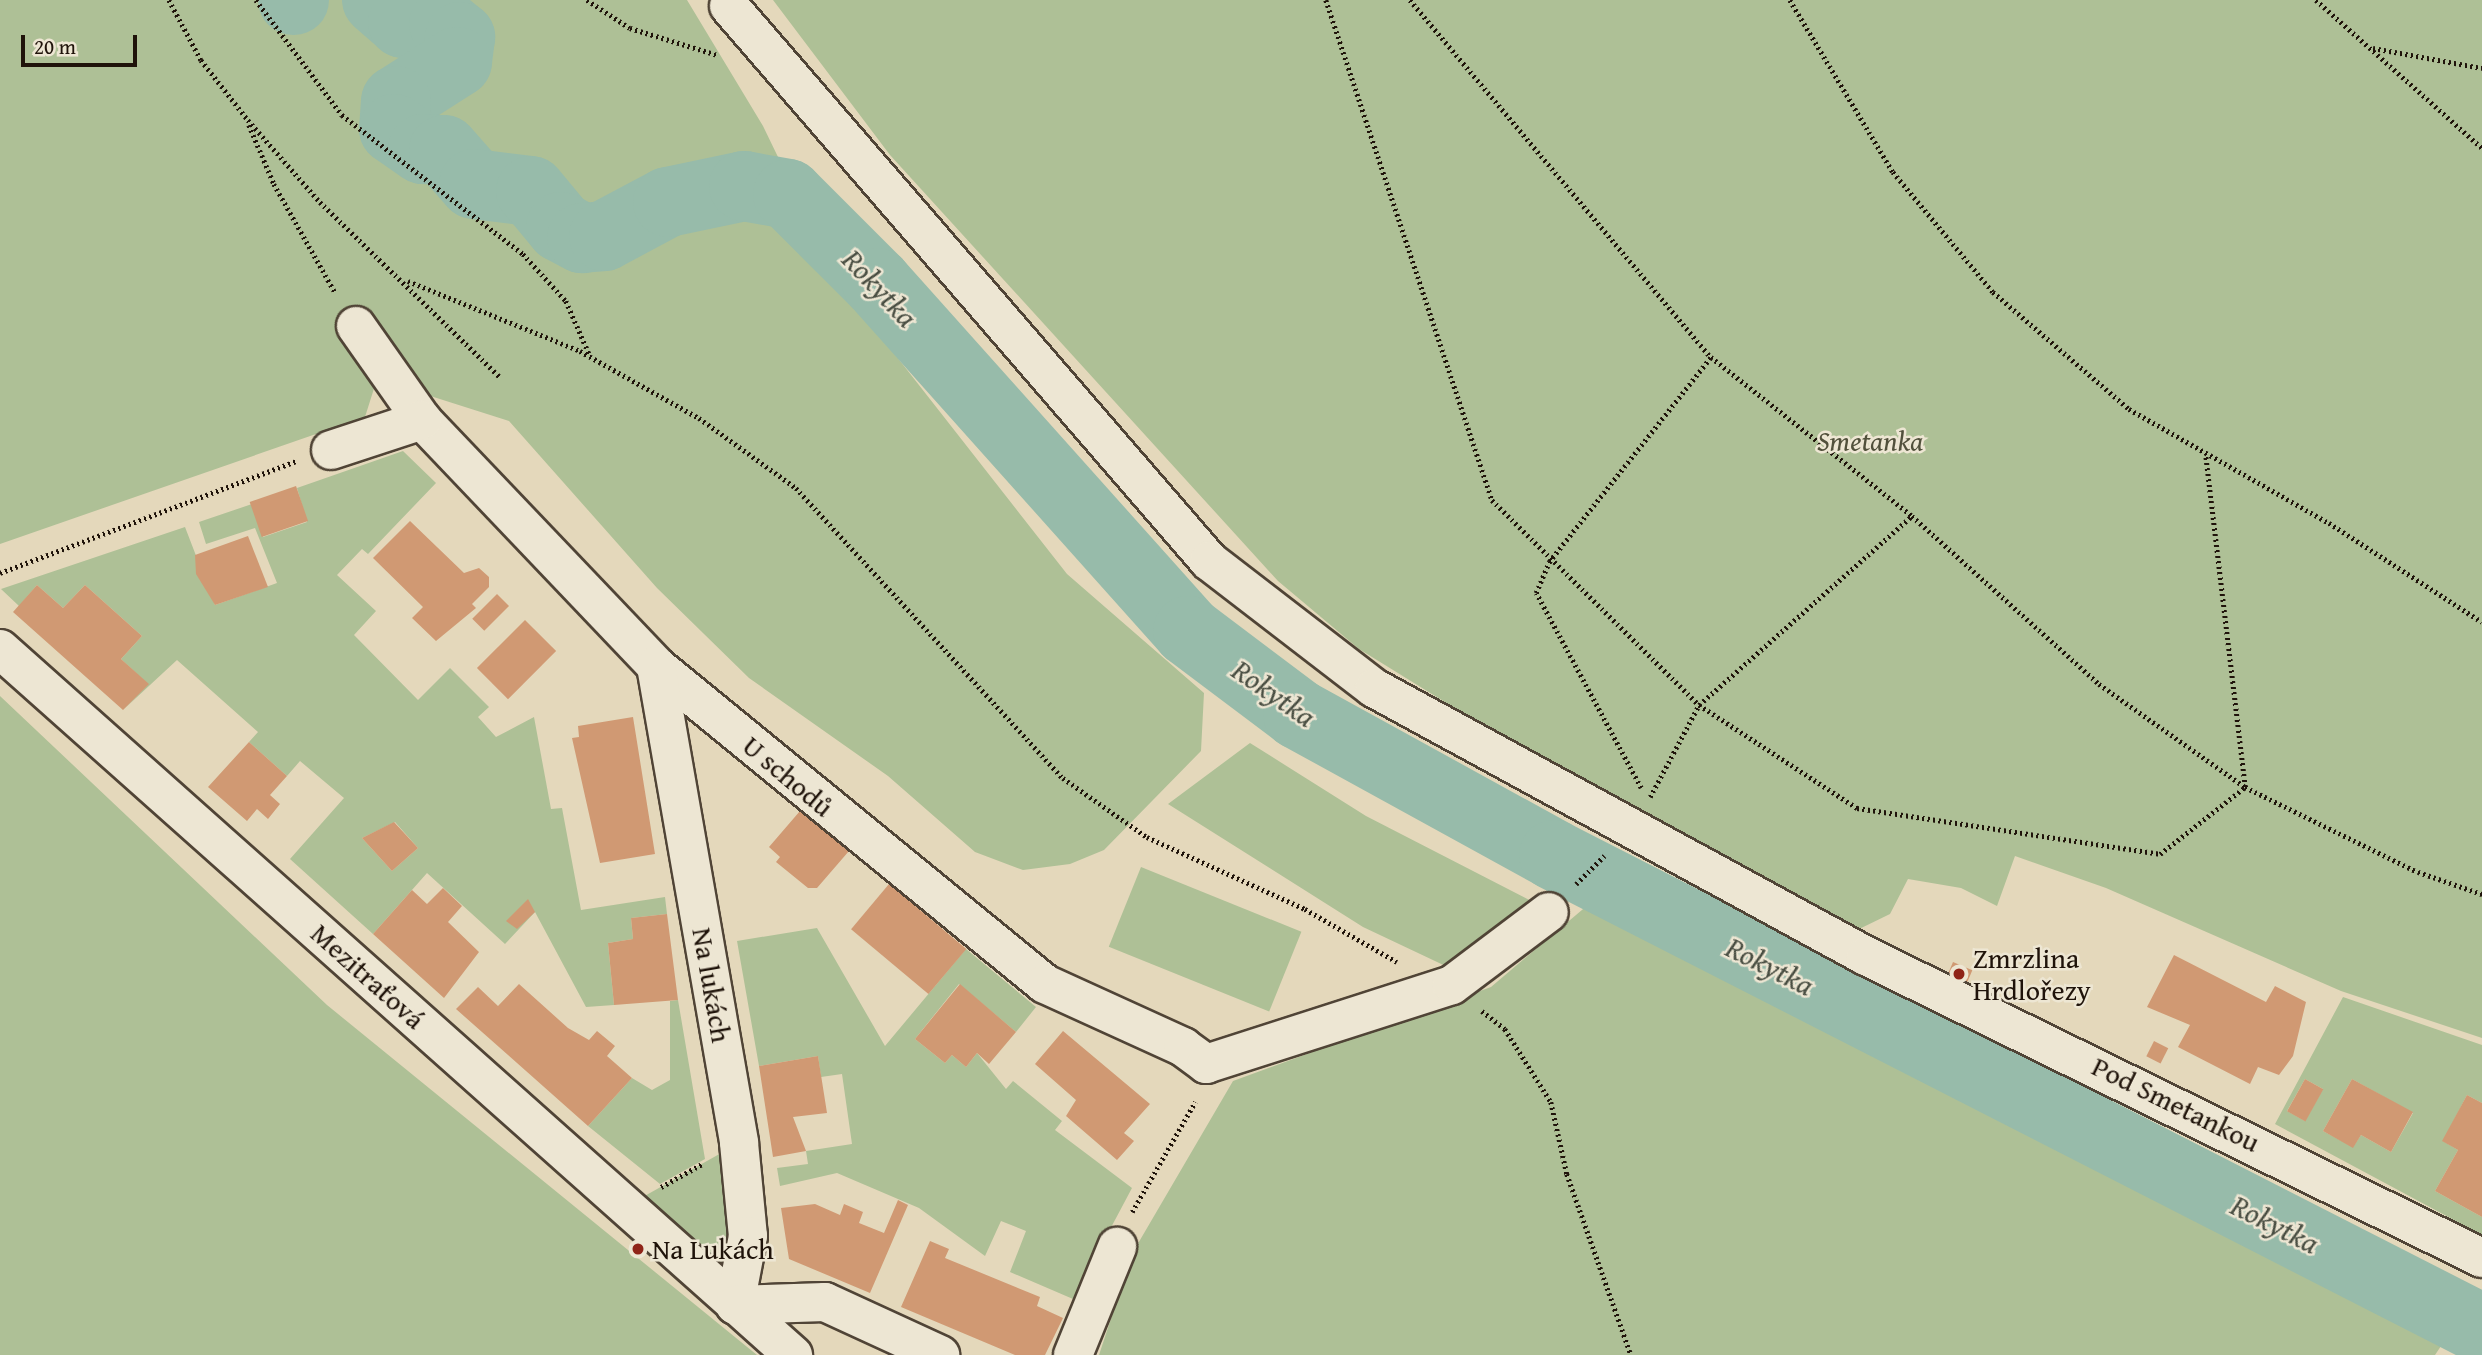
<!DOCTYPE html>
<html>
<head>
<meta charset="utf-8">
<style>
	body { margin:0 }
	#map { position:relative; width:2482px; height:1355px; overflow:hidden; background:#e4d8bb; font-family:"Gentium Book Plus",serif }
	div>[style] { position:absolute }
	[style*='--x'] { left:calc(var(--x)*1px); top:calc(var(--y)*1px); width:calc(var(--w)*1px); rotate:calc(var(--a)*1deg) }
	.green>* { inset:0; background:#aec096; transform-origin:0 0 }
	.river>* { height:70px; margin:-35px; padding:0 35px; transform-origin:35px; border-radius:35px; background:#97bbaa }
	.building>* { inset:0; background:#d09973; transform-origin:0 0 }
	.path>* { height:4.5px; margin-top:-2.25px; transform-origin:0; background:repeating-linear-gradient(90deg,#1f130a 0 2px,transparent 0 5.5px) }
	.roads { filter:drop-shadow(2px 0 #504436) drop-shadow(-2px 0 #504436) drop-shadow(0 2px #504436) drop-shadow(0 -2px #504436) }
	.minor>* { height:38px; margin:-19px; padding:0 19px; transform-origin:19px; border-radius:19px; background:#ede6d3 }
	.dots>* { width:19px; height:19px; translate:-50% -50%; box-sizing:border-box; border:4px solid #ede6d3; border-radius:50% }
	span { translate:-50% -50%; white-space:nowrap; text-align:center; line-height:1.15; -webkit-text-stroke:5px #ede6d3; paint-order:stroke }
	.park-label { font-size:28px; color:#51503b; font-style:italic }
	.street-label { font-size:28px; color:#1f130a }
	.poi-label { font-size:28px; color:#1f130a }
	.left { translate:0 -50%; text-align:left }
	.water-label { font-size:30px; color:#494e42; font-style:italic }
	.scale { position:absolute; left:21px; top:35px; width:116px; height:32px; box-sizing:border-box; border:4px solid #1f130a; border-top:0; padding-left:9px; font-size:21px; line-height:24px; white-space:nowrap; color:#1f130a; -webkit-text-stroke:5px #ede6d3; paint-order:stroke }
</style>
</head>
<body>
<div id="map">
	<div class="green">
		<div style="clip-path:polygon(0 0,687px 0,763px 126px,839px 283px,1067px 574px,1204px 693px,1201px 751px,1104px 850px,1070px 864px,1023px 870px,975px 852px,888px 776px,749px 678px,657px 588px,509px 421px,377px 379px,365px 417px,0 544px)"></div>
		<div style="clip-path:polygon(773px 0,2482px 0,2482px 1038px,2341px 991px,2106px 888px,2015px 856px,1997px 906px,1961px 888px,1908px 879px,1890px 914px,1851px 933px,1521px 749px,1359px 649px,1278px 581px,890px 155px)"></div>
		<div style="clip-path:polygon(evenodd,403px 451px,436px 483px,368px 554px,362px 549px,337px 575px,376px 611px,354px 635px,418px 700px,450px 668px,489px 707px,478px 717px,496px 737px,534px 717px,551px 809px,562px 808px,581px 910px,665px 897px,667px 914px,631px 918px,633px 939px,608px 943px,614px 1005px,586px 1007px,535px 912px,505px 944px,427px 873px,373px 934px,290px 859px,344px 798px,300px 761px,287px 776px,249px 742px,258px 732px,177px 660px,123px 710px,148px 684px,121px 659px,142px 636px,85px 585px,63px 608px,37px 585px,19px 606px,1px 589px,185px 527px,215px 605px,277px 583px,255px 528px,206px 544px,199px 522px,252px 504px,263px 537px,307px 522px,297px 488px,403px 451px,395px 822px,418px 848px,392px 871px,362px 838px,395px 822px)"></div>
		<div style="clip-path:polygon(0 696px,327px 1005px,757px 1355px,0 1355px)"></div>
		<div style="clip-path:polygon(1250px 743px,1366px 816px,1539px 905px,1454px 970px,1363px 927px,1168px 804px)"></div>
		<div style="left:1141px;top:867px;width:173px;height:86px;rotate:22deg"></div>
		<div style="clip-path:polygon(1589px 904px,2441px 1346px,2435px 1355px,1099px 1355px,1133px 1252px,1233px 1081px,1491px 987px)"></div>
		<div style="clip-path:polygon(817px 928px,885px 1046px,966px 949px,1036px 1007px,1016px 1032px,959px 984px,915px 1039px,945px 1063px,952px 1055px,966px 1067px,977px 1053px,1006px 1089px,1013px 1081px,1062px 1121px,1055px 1130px,1132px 1188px,1073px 1299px,1010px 1272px,1026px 1231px,1001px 1221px,985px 1256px,919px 1208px,837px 1173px,780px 1186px,777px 1168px,808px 1164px,806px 1151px,852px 1144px,842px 1074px,821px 1077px,818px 1056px,759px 1066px,737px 941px)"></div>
		<div style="clip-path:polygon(evenodd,2343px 997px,2482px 1045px,2482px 1103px,2467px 1095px,2443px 1141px,2458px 1150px,2435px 1191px,2482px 1217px,2482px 1235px,2275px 1124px,2343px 997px,2305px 1079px,2323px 1089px,2305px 1121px,2287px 1111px,2305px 1079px,2343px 997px,2352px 1079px,2413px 1113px,2391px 1152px,2361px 1135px,2353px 1147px,2323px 1131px,2352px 1079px)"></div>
		<div style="clip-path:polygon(678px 1000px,705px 1159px,660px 1184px,588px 1126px,632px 1078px,652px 1090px,670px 1080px,670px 1001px)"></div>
		<div style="clip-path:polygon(739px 1143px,735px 1305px,625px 1207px)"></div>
	</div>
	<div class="river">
		<div style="--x:293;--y:0;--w:1;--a:0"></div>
		<div style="--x:377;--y:0;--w:35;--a:41"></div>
		<div style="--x:403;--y:23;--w:41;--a:1.4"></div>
		<div style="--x:444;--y:24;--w:21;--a:39"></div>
		<div style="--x:460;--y:37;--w:25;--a:97"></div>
		<div style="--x:457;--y:62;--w:72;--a:147.4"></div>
		<div style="--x:396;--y:101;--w:28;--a:94"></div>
		<div style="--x:394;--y:129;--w:35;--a:35"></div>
		<div style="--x:423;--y:149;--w:21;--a:3"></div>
		<div style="--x:444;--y:150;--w:45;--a:48.6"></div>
		<div style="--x:474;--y:184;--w:57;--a:7"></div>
		<div style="--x:531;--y:191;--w:47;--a:50.2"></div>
		<div style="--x:561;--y:227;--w:24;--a:28"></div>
		<div style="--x:582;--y:238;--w:22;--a:-5"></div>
		<div style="--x:604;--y:236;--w:72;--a:-28"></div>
		<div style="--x:668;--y:202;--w:78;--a:-11.9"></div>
		<div style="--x:744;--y:186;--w:45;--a:10.3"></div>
		<div style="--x:788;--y:194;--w:126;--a:45"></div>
		<div style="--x:877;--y:283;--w:467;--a:48.2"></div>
		<div style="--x:1188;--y:631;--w:138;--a:37"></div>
		<div style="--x:1298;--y:714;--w:292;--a:28.8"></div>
		<div style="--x:1554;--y:855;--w:1042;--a:27.06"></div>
	</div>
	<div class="building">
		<div style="left:296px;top:486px;width:37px;height:49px;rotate:71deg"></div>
		<div style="clip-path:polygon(410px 521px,464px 573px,479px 568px,489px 577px,489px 587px,472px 604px,476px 608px,436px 641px,412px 618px,423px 607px,373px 558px)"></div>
		<div style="clip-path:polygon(248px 536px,268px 587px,215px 605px,196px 574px,195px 555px)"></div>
		<div style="clip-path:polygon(37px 585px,63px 608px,85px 585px,142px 636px,121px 659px,149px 684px,123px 710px,13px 612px)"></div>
		<div style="left:497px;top:594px;width:17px;height:35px;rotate:45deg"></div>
		<div style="left:525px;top:620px;width:44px;height:68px;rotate:45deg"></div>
		<div style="clip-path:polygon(633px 717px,655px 854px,600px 863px,572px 738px,579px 737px,578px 726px)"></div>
		<div style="clip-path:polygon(249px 742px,287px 776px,270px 795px,280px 804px,268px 819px,257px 809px,247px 821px,208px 787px)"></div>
		<div style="clip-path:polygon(800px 811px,849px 851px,817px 888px,808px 888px,776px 862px,780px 857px,769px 847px)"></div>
		<div style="clip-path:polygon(394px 822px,418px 848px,392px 871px,362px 838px)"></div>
		<div style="left:889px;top:884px;width:101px;height:59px;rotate:40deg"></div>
		<div style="clip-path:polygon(443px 888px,462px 906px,448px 922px,479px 952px,444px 998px,373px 934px,412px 890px,427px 904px)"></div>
		<div style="clip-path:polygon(528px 899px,535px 912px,517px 929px,506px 921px)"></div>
		<div style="clip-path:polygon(667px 914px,678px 1000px,614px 1005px,608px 943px,633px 939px,631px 918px)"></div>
		<div style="clip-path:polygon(2174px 955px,2266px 1002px,2275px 986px,2306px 1002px,2293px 1056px,2279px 1075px,2258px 1067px,2250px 1084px,2178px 1047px,2190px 1025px,2147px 1007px)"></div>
		<div style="left:1953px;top:962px;width:21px;height:14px;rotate:23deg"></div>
		<div style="clip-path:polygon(519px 984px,568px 1028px,589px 1040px,597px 1031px,615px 1046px,607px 1056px,632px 1078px,588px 1126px,456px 1009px,478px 987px,498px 1006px)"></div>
		<div style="clip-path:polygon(960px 984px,1016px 1032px,989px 1064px,977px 1053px,966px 1067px,952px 1055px,945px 1063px,915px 1039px)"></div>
		<div style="clip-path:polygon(1063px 1031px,1150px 1104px,1124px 1133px,1134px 1141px,1117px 1160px,1066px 1116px,1076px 1100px,1035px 1064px)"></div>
		<div style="left:2154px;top:1041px;width:16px;height:17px;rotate:27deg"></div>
		<div style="clip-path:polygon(818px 1056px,827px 1113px,793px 1117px,806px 1151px,773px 1157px,759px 1066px)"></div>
		<div style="left:2305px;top:1079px;width:21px;height:37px;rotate:29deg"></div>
		<div style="clip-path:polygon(2352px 1079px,2413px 1112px,2391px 1152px,2361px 1135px,2353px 1148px,2323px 1131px)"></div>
		<div style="clip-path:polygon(2467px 1095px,2482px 1103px,2482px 1217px,2435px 1191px,2458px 1150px,2442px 1141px)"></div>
		<div style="clip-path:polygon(898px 1200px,908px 1205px,870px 1293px,789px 1259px,781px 1208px,815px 1204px,840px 1215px,844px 1204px,863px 1212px,859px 1223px,884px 1233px)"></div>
		<div style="clip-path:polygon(930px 1241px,949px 1249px,945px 1258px,1040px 1297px,1037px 1306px,1063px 1318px,1045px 1355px,1015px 1355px,901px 1307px)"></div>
	</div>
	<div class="path">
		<div style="--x:169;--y:0;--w:68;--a:61.9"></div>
		<div style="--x:201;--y:60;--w:76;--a:51.9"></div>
		<div style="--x:248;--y:120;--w:109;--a:48.7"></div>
		<div style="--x:320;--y:202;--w:252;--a:44.2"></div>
		<div style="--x:256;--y:0;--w:144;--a:53.2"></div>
		<div style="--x:342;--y:115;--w:228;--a:37.5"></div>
		<div style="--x:523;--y:254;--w:64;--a:47.5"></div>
		<div style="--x:566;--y:301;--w:60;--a:66.4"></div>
		<div style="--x:587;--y:0;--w:51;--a:33.1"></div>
		<div style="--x:630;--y:28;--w:92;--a:17.1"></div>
		<div style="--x:1326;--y:0;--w:527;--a:71.63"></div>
		<div style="--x:1492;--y:500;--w:291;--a:44.7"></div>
		<div style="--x:1699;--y:705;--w:285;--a:-41.6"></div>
		<div style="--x:1410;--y:0;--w:467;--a:49.9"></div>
		<div style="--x:1711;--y:357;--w:256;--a:38.3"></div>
		<div style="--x:1912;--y:516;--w:251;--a:41.9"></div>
		<div style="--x:2099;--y:684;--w:179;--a:35.2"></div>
		<div style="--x:2245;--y:787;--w:193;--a:26.2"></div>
		<div style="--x:2418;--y:872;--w:68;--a:19"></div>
		<div style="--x:1790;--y:0;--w:200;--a:59.1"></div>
		<div style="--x:1893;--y:172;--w:156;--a:50.2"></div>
		<div style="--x:1993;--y:292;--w:179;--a:40.7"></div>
		<div style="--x:2129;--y:409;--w:230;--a:29.7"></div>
		<div style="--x:2329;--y:523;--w:182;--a:32.9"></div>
		<div style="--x:2316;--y:0;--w:222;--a:41.7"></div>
		<div style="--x:2373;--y:48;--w:111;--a:10.4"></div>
		<div style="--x:249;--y:125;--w:64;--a:67"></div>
		<div style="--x:274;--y:184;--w:126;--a:60.6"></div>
		<div style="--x:408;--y:281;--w:186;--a:22.1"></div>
		<div style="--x:580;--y:351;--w:137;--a:29.4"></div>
		<div style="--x:699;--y:418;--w:120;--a:35.8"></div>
		<div style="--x:796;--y:488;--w:394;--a:47.4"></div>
		<div style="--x:1063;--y:778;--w:103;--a:35.1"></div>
		<div style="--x:1147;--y:837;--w:174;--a:24.5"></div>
		<div style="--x:1305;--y:909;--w:106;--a:29.9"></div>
		<div style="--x:0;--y:573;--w:317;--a:-20.7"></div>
		<div style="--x:1641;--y:788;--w:221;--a:-118.3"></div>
		<div style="--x:1536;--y:593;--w:34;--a:-67"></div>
		<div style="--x:1549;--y:562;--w:261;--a:-51.7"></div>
		<div style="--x:1650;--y:797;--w:104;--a:-62"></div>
		<div style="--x:1699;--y:705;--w:189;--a:33.1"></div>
		<div style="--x:1857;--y:808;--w:306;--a:8.6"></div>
		<div style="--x:2160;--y:854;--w:108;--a:-38.2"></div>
		<div style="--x:2245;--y:787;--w:335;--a:-96.8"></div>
		<div style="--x:1576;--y:884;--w:40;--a:-45"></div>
		<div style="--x:1482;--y:1011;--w:29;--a:38"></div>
		<div style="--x:1505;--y:1029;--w:86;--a:57.8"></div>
		<div style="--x:1551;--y:1102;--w:74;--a:77.5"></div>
		<div style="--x:1567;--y:1174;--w:192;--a:70.5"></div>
		<div style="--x:661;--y:1187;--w:47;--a:-29.3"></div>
		<div style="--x:1132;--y:1212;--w:127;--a:-60.2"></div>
	</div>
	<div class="roads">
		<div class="minor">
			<div style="--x:729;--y:6;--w:734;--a:49.14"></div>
			<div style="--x:1209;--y:561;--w:208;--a:37.6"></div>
			<div style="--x:1374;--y:688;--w:560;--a:28.58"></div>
			<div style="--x:1866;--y:956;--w:686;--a:26.12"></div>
			<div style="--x:356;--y:326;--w:115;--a:54.9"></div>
			<div style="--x:422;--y:420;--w:340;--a:46.4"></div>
			<div style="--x:656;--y:666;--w:502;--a:39.27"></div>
			<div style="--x:1045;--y:984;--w:152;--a:24.5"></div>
			<div style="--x:1183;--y:1047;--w:29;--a:36"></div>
			<div style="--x:1206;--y:1064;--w:258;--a:-17.8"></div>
			<div style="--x:1452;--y:985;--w:121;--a:-37"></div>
			<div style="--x:331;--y:450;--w:96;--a:-18.2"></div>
			<div style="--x:0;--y:649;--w:1062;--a:41.68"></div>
			<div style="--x:656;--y:666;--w:484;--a:80.1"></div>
			<div style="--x:739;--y:1143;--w:93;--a:84.5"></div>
			<div style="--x:748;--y:1236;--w:70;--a:100.7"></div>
			<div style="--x:735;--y:1305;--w:90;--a:-1.9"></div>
			<div style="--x:825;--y:1302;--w:127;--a:24.7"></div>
			<div style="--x:1073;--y:1355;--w:117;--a:-67.8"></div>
		</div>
	</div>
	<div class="dots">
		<div style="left:1959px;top:974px;background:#8f2418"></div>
		<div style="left:638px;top:1249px;background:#8f2418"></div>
	</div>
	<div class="park-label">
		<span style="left:1870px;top:441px">Smetanka</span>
	</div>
	<div class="street-label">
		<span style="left:788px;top:776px;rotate:40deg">U schodů</span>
		<span style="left:368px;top:976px;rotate:42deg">Mezitraťová</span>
		<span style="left:712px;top:985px;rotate:80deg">Na lukách</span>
		<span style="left:2176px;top:1104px;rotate:26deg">Pod Smetankou</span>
	</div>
	<div class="poi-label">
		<span class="left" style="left:1973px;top:974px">Zmrzlina<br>Hrdlořezy</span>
		<span class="left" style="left:652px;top:1249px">Na Lukách</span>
	</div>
	<div class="water-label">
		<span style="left:880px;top:288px;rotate:47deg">Rokytka</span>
		<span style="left:1274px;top:693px;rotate:35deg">Rokytka</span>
		<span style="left:1770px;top:966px;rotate:27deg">Rokytka</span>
		<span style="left:2275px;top:1224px;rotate:27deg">Rokytka</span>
	</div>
	<div class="scale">20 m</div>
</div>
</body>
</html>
